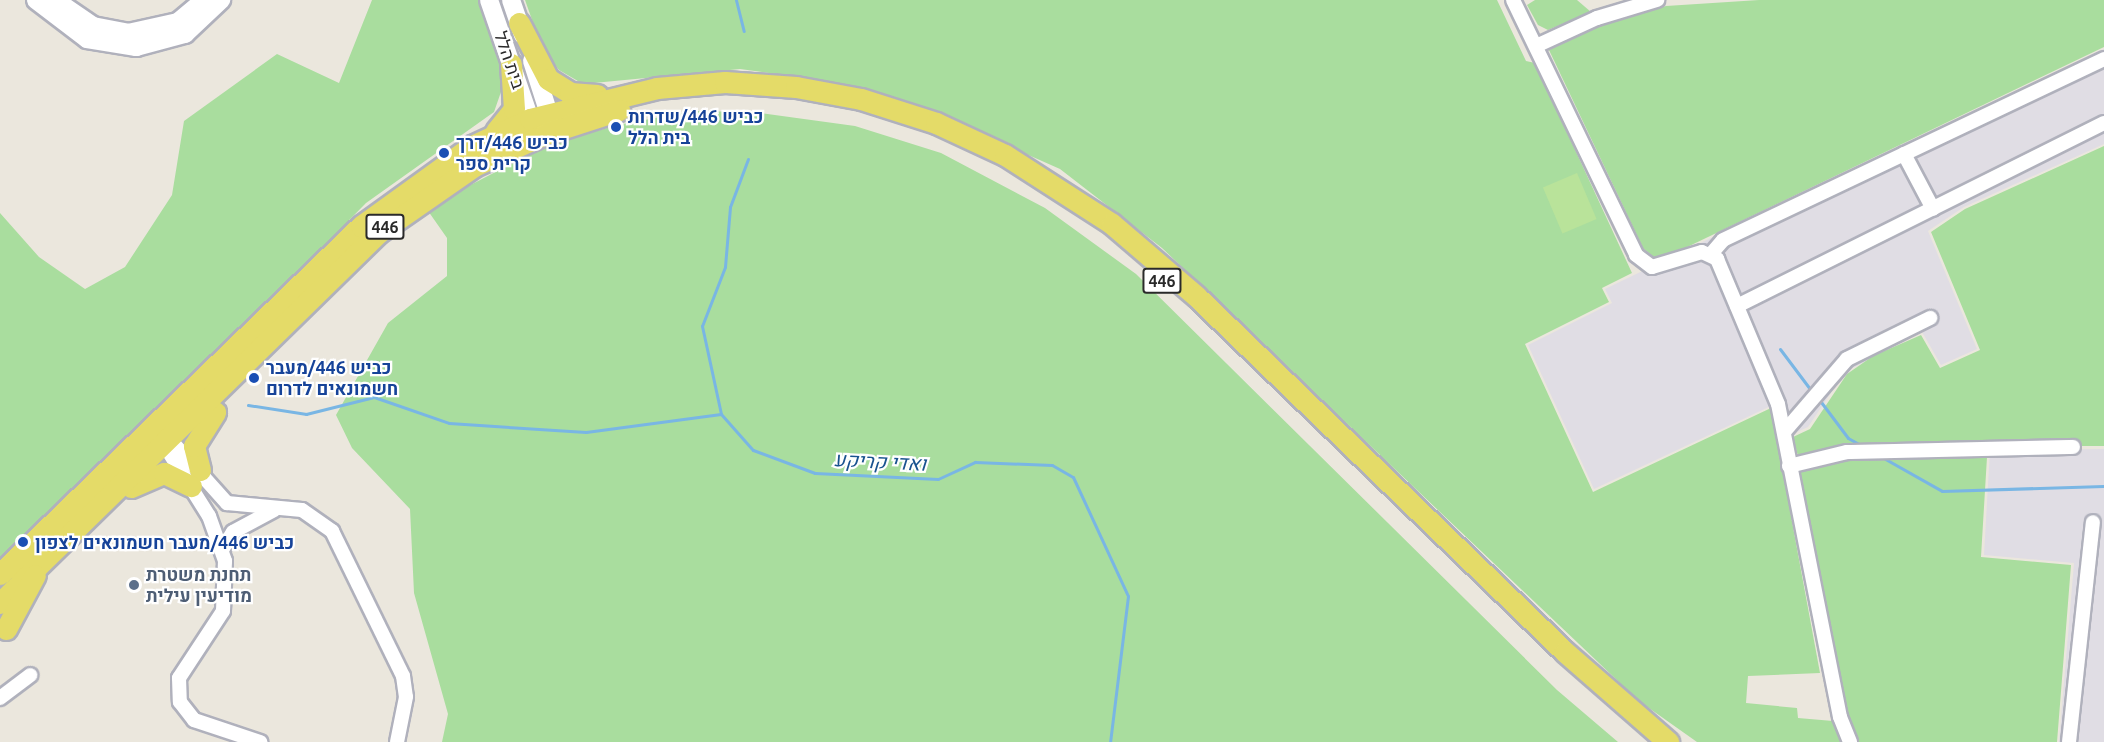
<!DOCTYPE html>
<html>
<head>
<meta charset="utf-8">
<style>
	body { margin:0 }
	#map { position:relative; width:2104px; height:742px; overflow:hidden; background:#ebe7dd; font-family:Ubuntu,Heebo,sans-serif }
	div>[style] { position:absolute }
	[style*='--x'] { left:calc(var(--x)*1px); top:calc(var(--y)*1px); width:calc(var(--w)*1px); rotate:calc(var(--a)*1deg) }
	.industrial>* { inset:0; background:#e0dde4 }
	.green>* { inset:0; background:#a9dd9e }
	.pitch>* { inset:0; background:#b9e39a; transform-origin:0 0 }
	.stream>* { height:3px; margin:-1.5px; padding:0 1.5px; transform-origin:1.5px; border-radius:1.5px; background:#79b6e4 }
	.roads { filter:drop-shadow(2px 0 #b0b1bc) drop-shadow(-2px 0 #b0b1bc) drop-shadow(0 2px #b0b1bc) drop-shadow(0 -2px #b0b1bc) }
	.street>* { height:14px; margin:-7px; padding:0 7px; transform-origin:7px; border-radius:7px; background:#fff }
	.secondary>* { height:18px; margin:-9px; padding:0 9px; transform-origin:9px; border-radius:9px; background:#fff }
	.primary>* { height:21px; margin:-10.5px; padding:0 10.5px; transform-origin:10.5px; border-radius:10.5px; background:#e4db68 }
	.dots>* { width:16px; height:16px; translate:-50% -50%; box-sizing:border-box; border:3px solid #fff; border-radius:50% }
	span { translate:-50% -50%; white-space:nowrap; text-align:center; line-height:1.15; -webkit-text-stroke:4.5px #fff; paint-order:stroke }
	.shield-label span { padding:2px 4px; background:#fff; border:2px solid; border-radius:4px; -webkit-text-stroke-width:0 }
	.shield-label { font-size:16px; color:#2a2a2a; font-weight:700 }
	.street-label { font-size:18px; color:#2a2a2a }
	.transit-label { font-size:18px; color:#164399; font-weight:700 }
	.left { translate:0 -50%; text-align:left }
	.service-label { font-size:18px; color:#4e5e75; font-weight:700 }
	.water-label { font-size:20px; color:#19538f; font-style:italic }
</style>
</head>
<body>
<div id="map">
	<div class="industrial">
		<div style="clip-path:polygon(2104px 49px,2104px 144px,1964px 207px,1928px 231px,1977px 349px,1941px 365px,1922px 332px,1845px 372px,1808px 427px,1779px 440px,1773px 405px,1594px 489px,1528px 345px,1612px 303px,1605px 289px)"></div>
		<div style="clip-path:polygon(2104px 449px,2104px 742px,2059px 742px,2074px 563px,1984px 555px,1990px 450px)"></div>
	</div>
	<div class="green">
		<div style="clip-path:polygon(372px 0,478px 0,499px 59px,502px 89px,494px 112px,366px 203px,200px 372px,0 557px,0 213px,39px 257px,85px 289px,125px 267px,172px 195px,184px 121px,277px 54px,339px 83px)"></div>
		<div style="clip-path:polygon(525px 0,1497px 0,1526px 61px,1535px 63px,1632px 273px,1602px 288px,1609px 302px,1525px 344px,1593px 492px,1771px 408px,1820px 673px,1748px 676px,1746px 703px,1797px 708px,1798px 718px,1833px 721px,1843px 742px,1697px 742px,1639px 701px,1162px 248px,1060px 169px,912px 103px,826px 81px,740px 69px,583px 84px,559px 70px,542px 48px)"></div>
		<div style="clip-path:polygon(1535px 0,1577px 0,1591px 12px,1548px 30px,1538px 25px,1527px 5px)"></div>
		<div style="clip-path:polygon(1759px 0,2104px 0,2104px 47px,1658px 261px,1643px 248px,1549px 50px,1600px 26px,1666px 6px)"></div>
		<div style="clip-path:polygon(694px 111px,752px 112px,855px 126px,941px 153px,1045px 208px,1136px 274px,1557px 690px,1618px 742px,442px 742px,448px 714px,414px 593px,410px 509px,352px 448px,336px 415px,388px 323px,447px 276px,447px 238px,426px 208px,546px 146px,617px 125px)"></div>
		<div style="clip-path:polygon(2104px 146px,2104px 446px,1834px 446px,1798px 456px,1793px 437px,1810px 429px,1847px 374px,1873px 356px,1921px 335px,1940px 368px,1980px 350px,1931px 232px,1965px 209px)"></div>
		<div style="clip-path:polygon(1987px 457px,1981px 557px,2071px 565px,2057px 742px,1859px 742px,1846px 718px,1799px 471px,1845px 459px)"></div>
	</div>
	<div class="pitch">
		<div style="left:1577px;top:173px;width:50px;height:37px;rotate:67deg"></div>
	</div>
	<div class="stream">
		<div style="--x:736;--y:0;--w:32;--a:76"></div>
		<div style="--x:748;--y:159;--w:51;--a:110.6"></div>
		<div style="--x:730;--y:207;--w:60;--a:94.8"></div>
		<div style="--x:725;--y:267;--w:63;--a:111.3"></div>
		<div style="--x:702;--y:326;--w:90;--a:77.8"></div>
		<div style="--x:721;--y:414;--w:48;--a:48.4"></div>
		<div style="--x:753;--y:450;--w:66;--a:20.4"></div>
		<div style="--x:815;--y:473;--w:123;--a:2.8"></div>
		<div style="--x:938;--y:479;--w:41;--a:-24.7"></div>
		<div style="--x:975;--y:462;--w:77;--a:2.2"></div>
		<div style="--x:1052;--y:465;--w:24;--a:30"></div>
		<div style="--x:1073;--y:477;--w:131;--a:65.2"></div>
		<div style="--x:1128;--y:596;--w:147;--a:97"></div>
		<div style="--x:1780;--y:349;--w:55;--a:53.1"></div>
		<div style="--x:1818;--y:398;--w:50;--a:53.1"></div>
		<div style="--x:1848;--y:438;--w:18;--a:29"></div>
		<div style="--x:248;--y:405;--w:59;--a:8.8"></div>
		<div style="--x:306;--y:414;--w:70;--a:-14"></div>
		<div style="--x:374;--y:397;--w:79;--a:19.1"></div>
		<div style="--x:449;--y:423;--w:137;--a:3.8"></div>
		<div style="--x:586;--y:432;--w:136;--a:-7.6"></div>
		<div style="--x:1880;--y:456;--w:71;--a:29.4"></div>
		<div style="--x:1942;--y:491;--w:162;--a:-1.8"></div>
	</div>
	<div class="roads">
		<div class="street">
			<div style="--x:1513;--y:0;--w:283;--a:64.2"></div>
			<div style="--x:1636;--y:255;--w:20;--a:37"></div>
			<div style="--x:1652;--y:267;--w:52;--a:-16.7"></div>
			<div style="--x:1702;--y:252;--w:17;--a:25"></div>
			<div style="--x:1717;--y:259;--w:157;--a:67.2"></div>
			<div style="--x:1778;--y:404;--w:319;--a:78.8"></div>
			<div style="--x:1840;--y:717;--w:27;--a:68"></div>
			<div style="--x:1536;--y:46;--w:67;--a:-24.7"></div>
			<div style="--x:1597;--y:18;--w:63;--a:-16.7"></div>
			<div style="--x:1904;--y:154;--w:62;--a:62.2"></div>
			<div style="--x:1711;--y:254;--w:18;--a:-49"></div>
			<div style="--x:1723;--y:240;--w:422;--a:-25.4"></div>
			<div style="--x:1737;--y:306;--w:410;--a:-26.5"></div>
			<div style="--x:1784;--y:432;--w:96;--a:-49.2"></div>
			<div style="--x:1847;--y:359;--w:93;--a:-26.3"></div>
			<div style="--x:165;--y:434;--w:93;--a:48.1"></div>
			<div style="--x:227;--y:503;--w:75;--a:5.3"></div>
			<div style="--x:302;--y:510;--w:37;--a:35"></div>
			<div style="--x:332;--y:531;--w:161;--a:63.9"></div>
			<div style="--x:403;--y:676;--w:21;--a:82"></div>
			<div style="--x:406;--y:697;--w:46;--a:101.3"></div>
			<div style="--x:160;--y:438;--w:92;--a:57.9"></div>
			<div style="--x:209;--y:516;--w:48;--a:70.4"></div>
			<div style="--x:225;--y:561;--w:50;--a:92.3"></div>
			<div style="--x:223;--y:611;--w:80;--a:123.3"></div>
			<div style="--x:179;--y:678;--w:24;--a:88"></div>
			<div style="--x:180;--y:702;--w:23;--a:52"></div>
			<div style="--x:194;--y:720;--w:70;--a:18.4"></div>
			<div style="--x:1789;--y:466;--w:60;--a:-13.6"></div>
			<div style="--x:1847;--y:452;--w:226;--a:-1.3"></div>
			<div style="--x:222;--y:550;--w:21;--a:-59"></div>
			<div style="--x:233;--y:532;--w:47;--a:-28.2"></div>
			<div style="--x:0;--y:698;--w:38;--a:-37"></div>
			<div style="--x:2069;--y:742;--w:221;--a:-83.8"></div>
		</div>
		<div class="secondary">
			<div style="--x:36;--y:0;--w:64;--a:37.4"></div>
			<div style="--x:87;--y:39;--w:50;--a:9.3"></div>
			<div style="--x:136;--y:47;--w:51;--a:-14.9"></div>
			<div style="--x:185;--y:34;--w:50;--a:-43.4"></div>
			<div style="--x:55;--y:0;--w:46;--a:34.4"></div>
			<div style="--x:93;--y:26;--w:36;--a:11"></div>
			<div style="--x:128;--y:33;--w:51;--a:-12.4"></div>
			<div style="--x:178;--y:22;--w:34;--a:-40"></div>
			<div style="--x:489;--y:0;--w:126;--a:71"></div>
			<div style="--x:530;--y:119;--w:14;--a:45"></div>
			<div style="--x:511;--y:0;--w:37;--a:71"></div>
			<div style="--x:532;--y:61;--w:56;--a:72.2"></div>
			<div style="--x:549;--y:114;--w:12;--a:99"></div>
		</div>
		<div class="primary">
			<div style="--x:519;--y:23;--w:63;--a:62.6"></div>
			<div style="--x:548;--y:79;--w:26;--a:32"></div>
			<div style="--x:570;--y:93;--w:27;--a:4"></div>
			<div style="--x:496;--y:131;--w:28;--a:-51"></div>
			<div style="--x:514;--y:109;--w:45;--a:-93.8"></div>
			<div style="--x:200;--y:470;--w:25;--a:-104"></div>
			<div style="--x:194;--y:446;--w:40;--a:-58"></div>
			<div style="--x:131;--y:487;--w:36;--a:-23"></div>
			<div style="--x:164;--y:473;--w:30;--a:26"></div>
			<div style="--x:0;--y:574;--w:501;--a:-43.95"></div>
			<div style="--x:361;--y:226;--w:137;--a:-35.8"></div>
			<div style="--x:472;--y:146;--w:64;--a:-25"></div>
			<div style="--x:530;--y:119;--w:131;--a:-13.7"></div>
			<div style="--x:657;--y:88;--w:68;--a:-5"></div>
			<div style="--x:725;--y:82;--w:71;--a:4"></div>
			<div style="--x:796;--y:87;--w:66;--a:10.5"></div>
			<div style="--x:861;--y:99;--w:79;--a:17.7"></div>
			<div style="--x:936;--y:123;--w:76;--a:24.9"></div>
			<div style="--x:1005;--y:155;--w:127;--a:32.8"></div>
			<div style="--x:1112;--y:224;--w:111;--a:40.6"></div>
			<div style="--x:1196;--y:296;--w:513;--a:43.97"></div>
			<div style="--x:1565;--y:652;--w:137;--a:41.1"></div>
			<div style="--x:0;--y:603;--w:529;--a:-44.39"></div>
			<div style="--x:378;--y:233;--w:117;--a:-34.9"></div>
			<div style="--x:474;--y:166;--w:78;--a:-24.3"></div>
			<div style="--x:545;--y:134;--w:78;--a:-18"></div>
			<div style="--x:6;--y:629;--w:61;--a:-61.8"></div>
		</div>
	</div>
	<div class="dots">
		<div style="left:616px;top:127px;background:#1a4fb4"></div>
		<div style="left:444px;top:153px;background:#1a4fb4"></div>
		<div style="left:254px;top:378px;background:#1a4fb4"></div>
		<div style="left:23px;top:542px;background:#1a4fb4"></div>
		<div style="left:134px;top:585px;background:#5c6f8a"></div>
	</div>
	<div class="shield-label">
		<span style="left:385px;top:227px">446</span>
		<span style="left:1162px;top:281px">446</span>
	</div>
	<div class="street-label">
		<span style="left:510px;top:60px;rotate:71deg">בית הלל</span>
	</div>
	<div class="transit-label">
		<span class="left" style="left:628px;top:127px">כביש 446/שדרות<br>בית הלל</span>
		<span class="left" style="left:456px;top:153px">כביש 446/דרך<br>קרית ספר</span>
		<span class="left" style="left:266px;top:378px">כביש 446/מעבר<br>חשמונאים לדרום</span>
		<span class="left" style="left:35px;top:542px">כביש 446/מעבר חשמונאים לצפון</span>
	</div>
	<div class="service-label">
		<span class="left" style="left:146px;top:585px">תחנת משטרת<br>מודיעין עילית</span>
	</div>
	<div class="water-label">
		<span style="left:880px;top:461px;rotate:3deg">ואדי קריקע</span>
	</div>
</div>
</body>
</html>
